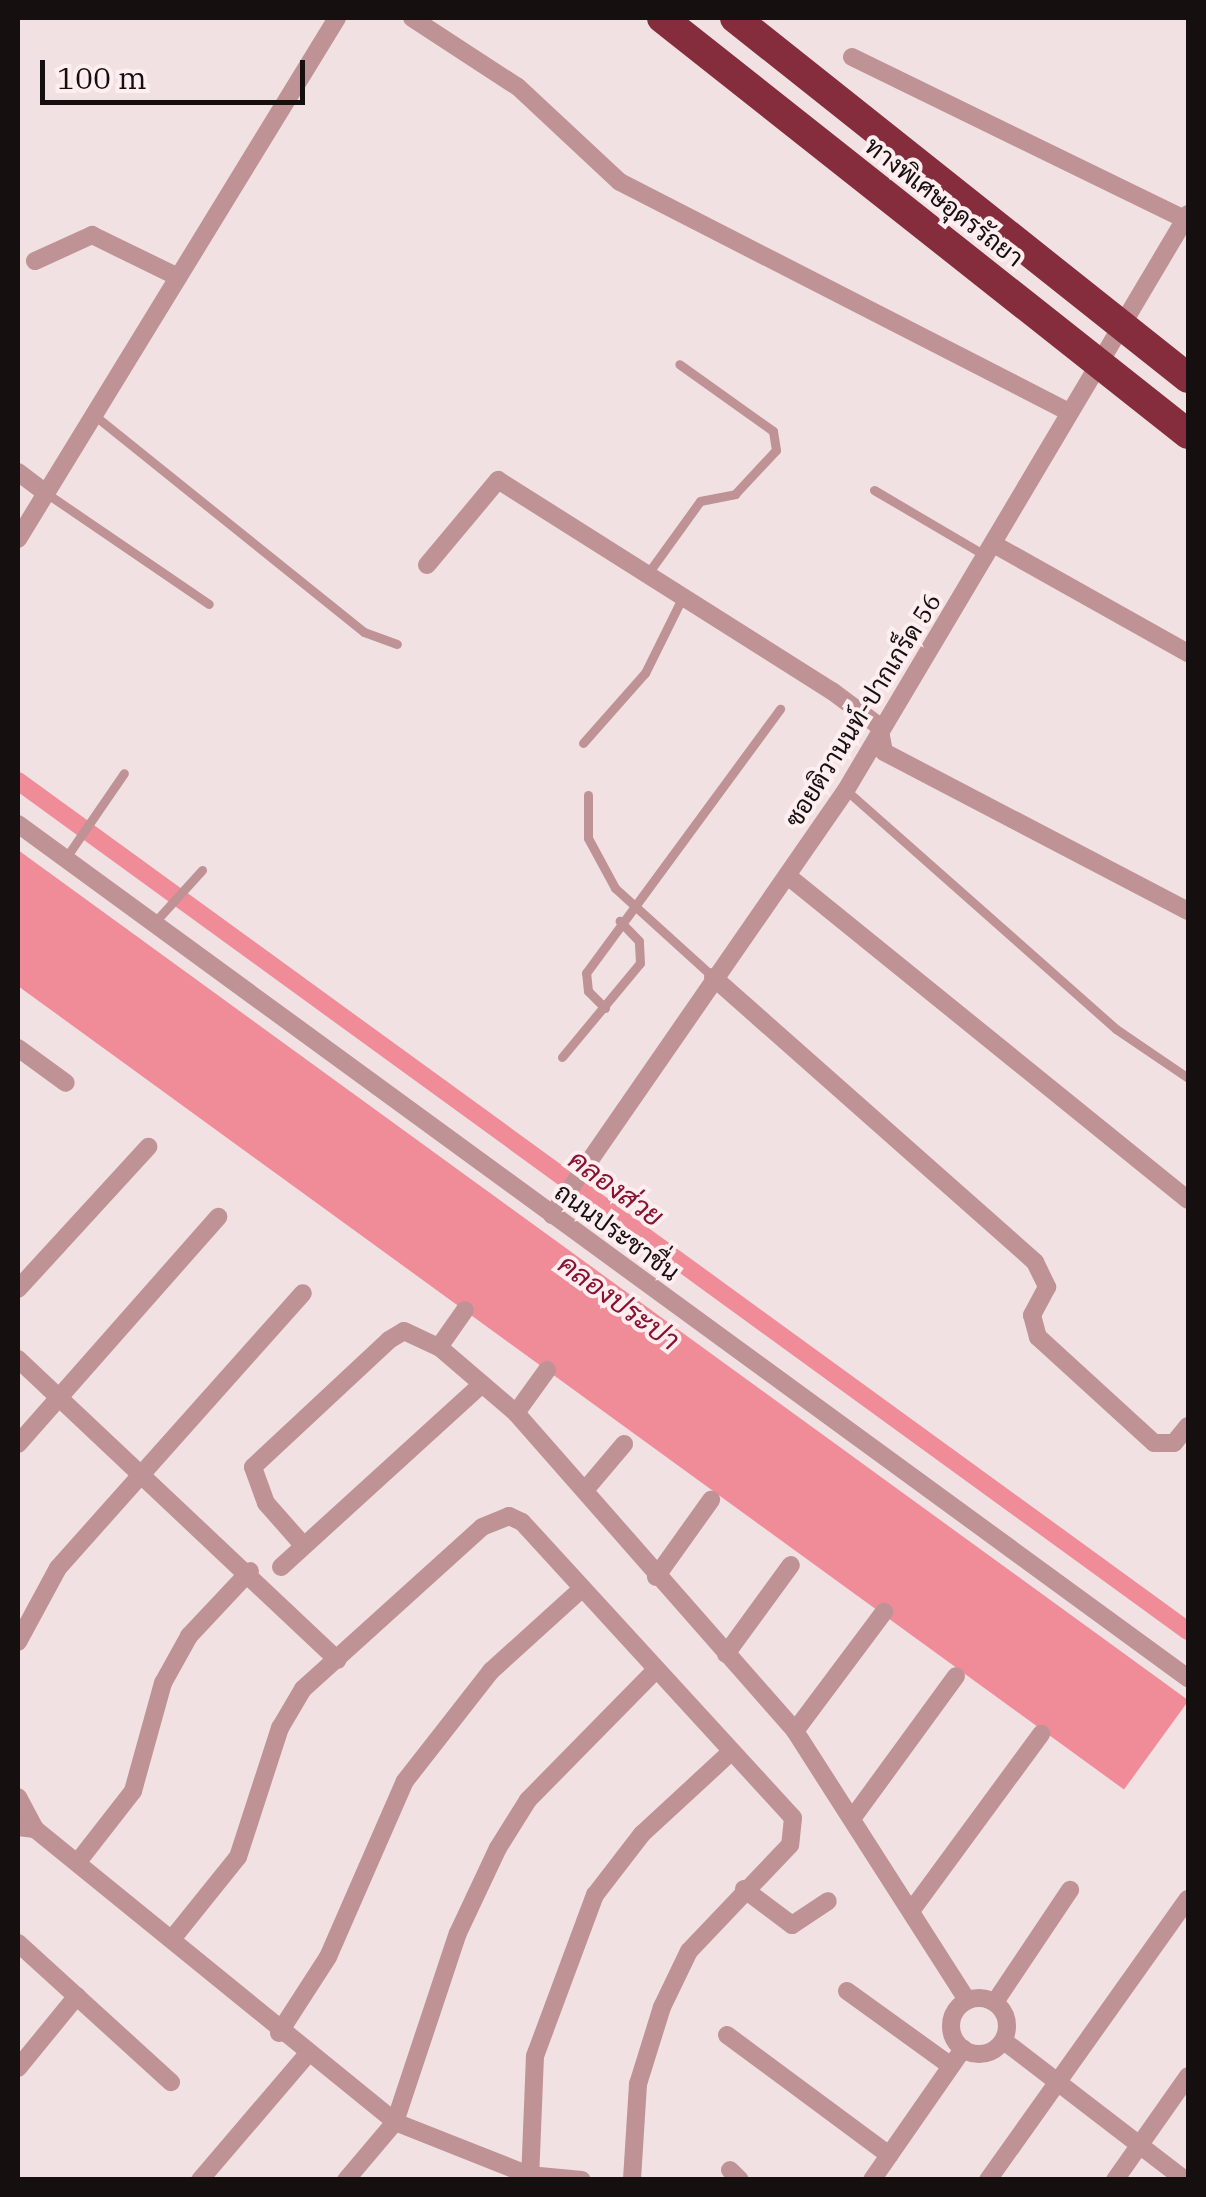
<!DOCTYPE html>
<html>
<head>
<meta charset="utf-8">
<style>
	body { margin:0 }
	#map { position:relative; width:1206px; height:2197px; overflow:hidden; background:#f1e1e2; font-family:"IBM Plex Serif",Sarabun,serif }
	div>[style] { position:absolute }
	[style*='--x'] { left:calc(var(--x)*1px); top:calc(var(--y)*1px); width:calc(var(--w)*1px); rotate:calc(var(--a)*1deg) }
	.water>* { inset:0; background:#f08c98; transform-origin:0 0 }
	.canal>* { height:18px; margin:-9px; padding:0 9px; transform-origin:9px; border-radius:9px; background:#f08c98 }
	.service>* { height:9px; margin:-4.5px; padding:0 4.5px; transform-origin:4.5px; border-radius:4.5px; background:#bf9295 }
	.minor>* { height:18px; margin:-9px; padding:0 9px; transform-origin:9px; border-radius:9px; background:#bf9295 }
	.minor>.ring { margin:-9px; padding:0; box-sizing:content-box; background:none; border:18px solid #bf9295; border-radius:50% }
	.motorway-bridge>* { height:30px; margin:-15px; padding:0 15px; transform-origin:15px; border-radius:15px; background:#862d3d }
	span { translate:-50% -50%; white-space:nowrap; text-align:center; line-height:1.15; -webkit-text-stroke:8px #ffeeef; paint-order:stroke }
	.street-label { font-size:25px; color:#150f10 }
	.water-label { font-size:28px; color:#891232; font-style:italic }
	.frame { position:absolute; inset:0; border:20px solid #150f10; pointer-events:none }
	.scale { position:absolute; left:40px; top:60px; width:265px; height:45px; box-sizing:border-box; border:5px solid #150f10; border-top:0; padding-left:12px; font-size:30px; line-height:35px; white-space:nowrap; color:#150f10; -webkit-text-stroke:8px #ffeeef; paint-order:stroke }
</style>
</head>
<body>
<div id="map">
	<div class="water">
		<div style="left:18px;top:850px;width:1447px;height:110px;rotate:36deg"></div>
	</div>
	<div class="canal">
		<div style="--x:18;--y:781;--w:1446;--a:36"></div>
	</div>
	<div class="service">
		<div style="--x:94;--y:415;--w:346;--a:38.8"></div>
		<div style="--x:364;--y:632;--w:35;--a:20"></div>
		<div style="--x:874;--y:490;--w:130;--a:30.5"></div>
		<div style="--x:46;--y:493;--w:197;--a:34.3"></div>
		<div style="--x:646;--y:576;--w:92;--a:-54.2"></div>
		<div style="--x:700;--y:501;--w:36;--a:-11"></div>
		<div style="--x:735;--y:494;--w:60;--a:-47"></div>
		<div style="--x:776;--y:450;--w:19;--a:-99"></div>
		<div style="--x:773;--y:431;--w:115;--a:-144.5"></div>
		<div style="--x:583;--y:743;--w:94;--a:-48.5"></div>
		<div style="--x:645;--y:673;--w:81;--a:-63.7"></div>
		<div style="--x:847;--y:791;--w:359;--a:41.5"></div>
		<div style="--x:1116;--y:1029;--w:87;--a:34.2"></div>
		<div style="--x:588;--y:795;--w:43;--a:90"></div>
		<div style="--x:588;--y:838;--w:57;--a:61.6"></div>
		<div style="--x:615;--y:888;--w:132;--a:42.2"></div>
		<div style="--x:65;--y:859;--w:104;--a:-55.5"></div>
		<div style="--x:153;--y:924;--w:73;--a:-47.8"></div>
		<div style="--x:605;--y:1008;--w:24;--a:-135"></div>
		<div style="--x:588;--y:991;--w:18;--a:-96"></div>
		<div style="--x:586;--y:973;--w:328;--a:-53.7"></div>
		<div style="--x:562;--y:1057;--w:122;--a:-50.3"></div>
		<div style="--x:640;--y:963;--w:22;--a:-93"></div>
		<div style="--x:639;--y:941;--w:28;--a:-134"></div>
	</div>
	<div class="minor">
		<div style="--x:412;--y:18;--w:126;--a:33.1"></div>
		<div style="--x:518;--y:87;--w:139;--a:43"></div>
		<div style="--x:620;--y:182;--w:502;--a:27.13"></div>
		<div style="--x:852;--y:57;--w:374;--a:26"></div>
		<div style="--x:35;--y:261;--w:63;--a:-24.5"></div>
		<div style="--x:92;--y:235;--w:96;--a:26"></div>
		<div style="--x:18;--y:472;--w:35;--a:37"></div>
		<div style="--x:18;--y:539;--w:611;--a:-58.52"></div>
		<div style="--x:997;--y:546;--w:219;--a:29.3"></div>
		<div style="--x:427;--y:565;--w:111;--a:-50.1"></div>
		<div style="--x:498;--y:480;--w:395;--a:32.3"></div>
		<div style="--x:832;--y:691;--w:59;--a:36.7"></div>
		<div style="--x:879;--y:726;--w:26;--a:79"></div>
		<div style="--x:884;--y:752;--w:343;--a:27.6"></div>
		<div style="--x:18;--y:824;--w:1449;--a:36.13"></div>
		<div style="--x:789;--y:877;--w:513;--a:38.99"></div>
		<div style="--x:713;--y:977;--w:430;--a:41.5"></div>
		<div style="--x:1035;--y:1262;--w:28;--a:64"></div>
		<div style="--x:1047;--y:1287;--w:32;--a:118"></div>
		<div style="--x:1032;--y:1315;--w:23;--a:75"></div>
		<div style="--x:1038;--y:1337;--w:157;--a:42.4"></div>
		<div style="--x:1154;--y:1443;--w:20;--a:0"></div>
		<div style="--x:1174;--y:1443;--w:22;--a:-51"></div>
		<div style="--x:18;--y:1048;--w:59;--a:36.1"></div>
		<div style="--x:552;--y:1215;--w:517;--a:-55.33"></div>
		<div style="--x:846;--y:790;--w:670;--a:-59.3"></div>
		<div style="--x:18;--y:1289;--w:193;--a:-47.5"></div>
		<div style="--x:439;--y:1347;--w:45;--a:-54.9"></div>
		<div style="--x:18;--y:1359;--w:439;--a:43.3"></div>
		<div style="--x:516;--y:1413;--w:53;--a:-54.2"></div>
		<div style="--x:18;--y:1444;--w:303;--a:-48.6"></div>
		<div style="--x:586;--y:1489;--w:59;--a:-49.8"></div>
		<div style="--x:303;--y:1545;--w:56;--a:-131.4"></div>
		<div style="--x:266;--y:1503;--w:38;--a:-110"></div>
		<div style="--x:253;--y:1467;--w:186;--a:-43"></div>
		<div style="--x:389;--y:1340;--w:17;--a:-31"></div>
		<div style="--x:404;--y:1331;--w:38;--a:25"></div>
		<div style="--x:439;--y:1347;--w:101;--a:40.6"></div>
		<div style="--x:516;--y:1413;--w:423;--a:48.7"></div>
		<div style="--x:795;--y:1731;--w:319;--a:57.4"></div>
		<div style="--x:281;--y:1567;--w:272;--a:-42.3"></div>
		<div style="--x:656;--y:1577;--w:95;--a:-54.5"></div>
		<div style="--x:18;--y:1642;--w:84;--a:-61.6"></div>
		<div style="--x:58;--y:1568;--w:368;--a:-48.3"></div>
		<div style="--x:726;--y:1654;--w:110;--a:-53.9"></div>
		<div style="--x:795;--y:1731;--w:149;--a:-53.2"></div>
		<div style="--x:18;--y:1797;--w:36;--a:62"></div>
		<div style="--x:854;--y:1816;--w:173;--a:-53.9"></div>
		<div style="--x:18;--y:1827;--w:17;--a:7"></div>
		<div style="--x:35;--y:1829;--w:464;--a:39.1"></div>
		<div style="--x:395;--y:2122;--w:144;--a:21.6"></div>
		<div style="--x:529;--y:2175;--w:53;--a:5.4"></div>
		<div style="--x:77;--y:1863;--w:91;--a:-52.1"></div>
		<div style="--x:133;--y:1791;--w:112;--a:-74.5"></div>
		<div style="--x:163;--y:1683;--w:54;--a:-61"></div>
		<div style="--x:189;--y:1636;--w:89;--a:-46.8"></div>
		<div style="--x:744;--y:1889;--w:60;--a:36.9"></div>
		<div style="--x:792;--y:1925;--w:43;--a:-33.7"></div>
		<div style="--x:914;--y:1907;--w:215;--a:-53.7"></div>
		<div style="--x:172;--y:1939;--w:105;--a:-51.2"></div>
		<div style="--x:238;--y:1857;--w:136;--a:-72"></div>
		<div style="--x:280;--y:1728;--w:45;--a:-59.5"></div>
		<div style="--x:303;--y:1689;--w:241;--a:-42.1"></div>
		<div style="--x:482;--y:1527;--w:29;--a:-22"></div>
		<div style="--x:509;--y:1516;--w:14;--a:25"></div>
		<div style="--x:522;--y:1522;--w:401;--a:47.5"></div>
		<div style="--x:793;--y:1818;--w:27;--a:96"></div>
		<div style="--x:790;--y:1845;--w:146;--a:133.6"></div>
		<div style="--x:689;--y:1951;--w:62;--a:115.7"></div>
		<div style="--x:662;--y:2007;--w:81;--a:107.3"></div>
		<div style="--x:638;--y:2084;--w:96;--a:93.6"></div>
		<div style="--x:18;--y:1943;--w:207;--a:42.3"></div>
		<div style="--x:847;--y:1991;--w:128;--a:35.8"></div>
		<div class="ring" style="left:951px;top:1998px;width:38px;height:38px"></div>
		<div style="--x:995;--y:2002;--w:135;--a:-56.2"></div>
		<div style="--x:279;--y:2033;--w:90;--a:-57.2"></div>
		<div style="--x:328;--y:1957;--w:192;--a:-66.4"></div>
		<div style="--x:405;--y:1781;--w:140;--a:-52"></div>
		<div style="--x:491;--y:1671;--w:116;--a:-42.2"></div>
		<div style="--x:727;--y:2035;--w:202;--a:36.5"></div>
		<div style="--x:1004;--y:2041;--w:228;--a:37.5"></div>
		<div style="--x:18;--y:2068;--w:93;--a:-50.7"></div>
		<div style="--x:730;--y:2170;--w:14;--a:45"></div>
		<div style="--x:200;--y:2180;--w:162;--a:-49.5"></div>
		<div style="--x:346;--y:2180;--w:76;--a:-49.8"></div>
		<div style="--x:395;--y:2122;--w:199;--a:-71.6"></div>
		<div style="--x:458;--y:1933;--w:94;--a:-64.8"></div>
		<div style="--x:498;--y:1848;--w:57;--a:-58"></div>
		<div style="--x:528;--y:1800;--w:180;--a:-45.5"></div>
		<div style="--x:530;--y:2180;--w:124;--a:-87.7"></div>
		<div style="--x:535;--y:2056;--w:172;--a:-69.6"></div>
		<div style="--x:595;--y:1895;--w:77;--a:-52.4"></div>
		<div style="--x:642;--y:1834;--w:121;--a:-42.7"></div>
		<div style="--x:872;--y:2180;--w:160;--a:-55.2"></div>
		<div style="--x:988;--y:2180;--w:345;--a:-54.6"></div>
		<div style="--x:1115;--y:2180;--w:127;--a:-54.9"></div>
	</div>
	<div class="motorway-bridge">
		<div style="--x:662;--y:18;--w:671;--a:38.34"></div>
		<div style="--x:735;--y:18;--w:579;--a:38.47"></div>
	</div>
	<div class="street-label">
		<span style="left:944px;top:202px;rotate:38deg">ทางพิเศษอุดรรัถยา</span>
		<span style="left:863px;top:710px;rotate:-58deg">ซอยติวานนท์-ปากเกร็ด 56</span>
		<span style="left:617px;top:1232px;rotate:36deg">ถนนประชาชื่น</span>
	</div>
	<div class="water-label">
		<span style="left:616px;top:1188px;rotate:36deg">คลองส่วย</span>
		<span style="left:619px;top:1302px;rotate:36deg">คลองประปา</span>
	</div>
	<div class="frame"></div>
	<div class="scale">100 m</div>
</div>
</body>
</html>
